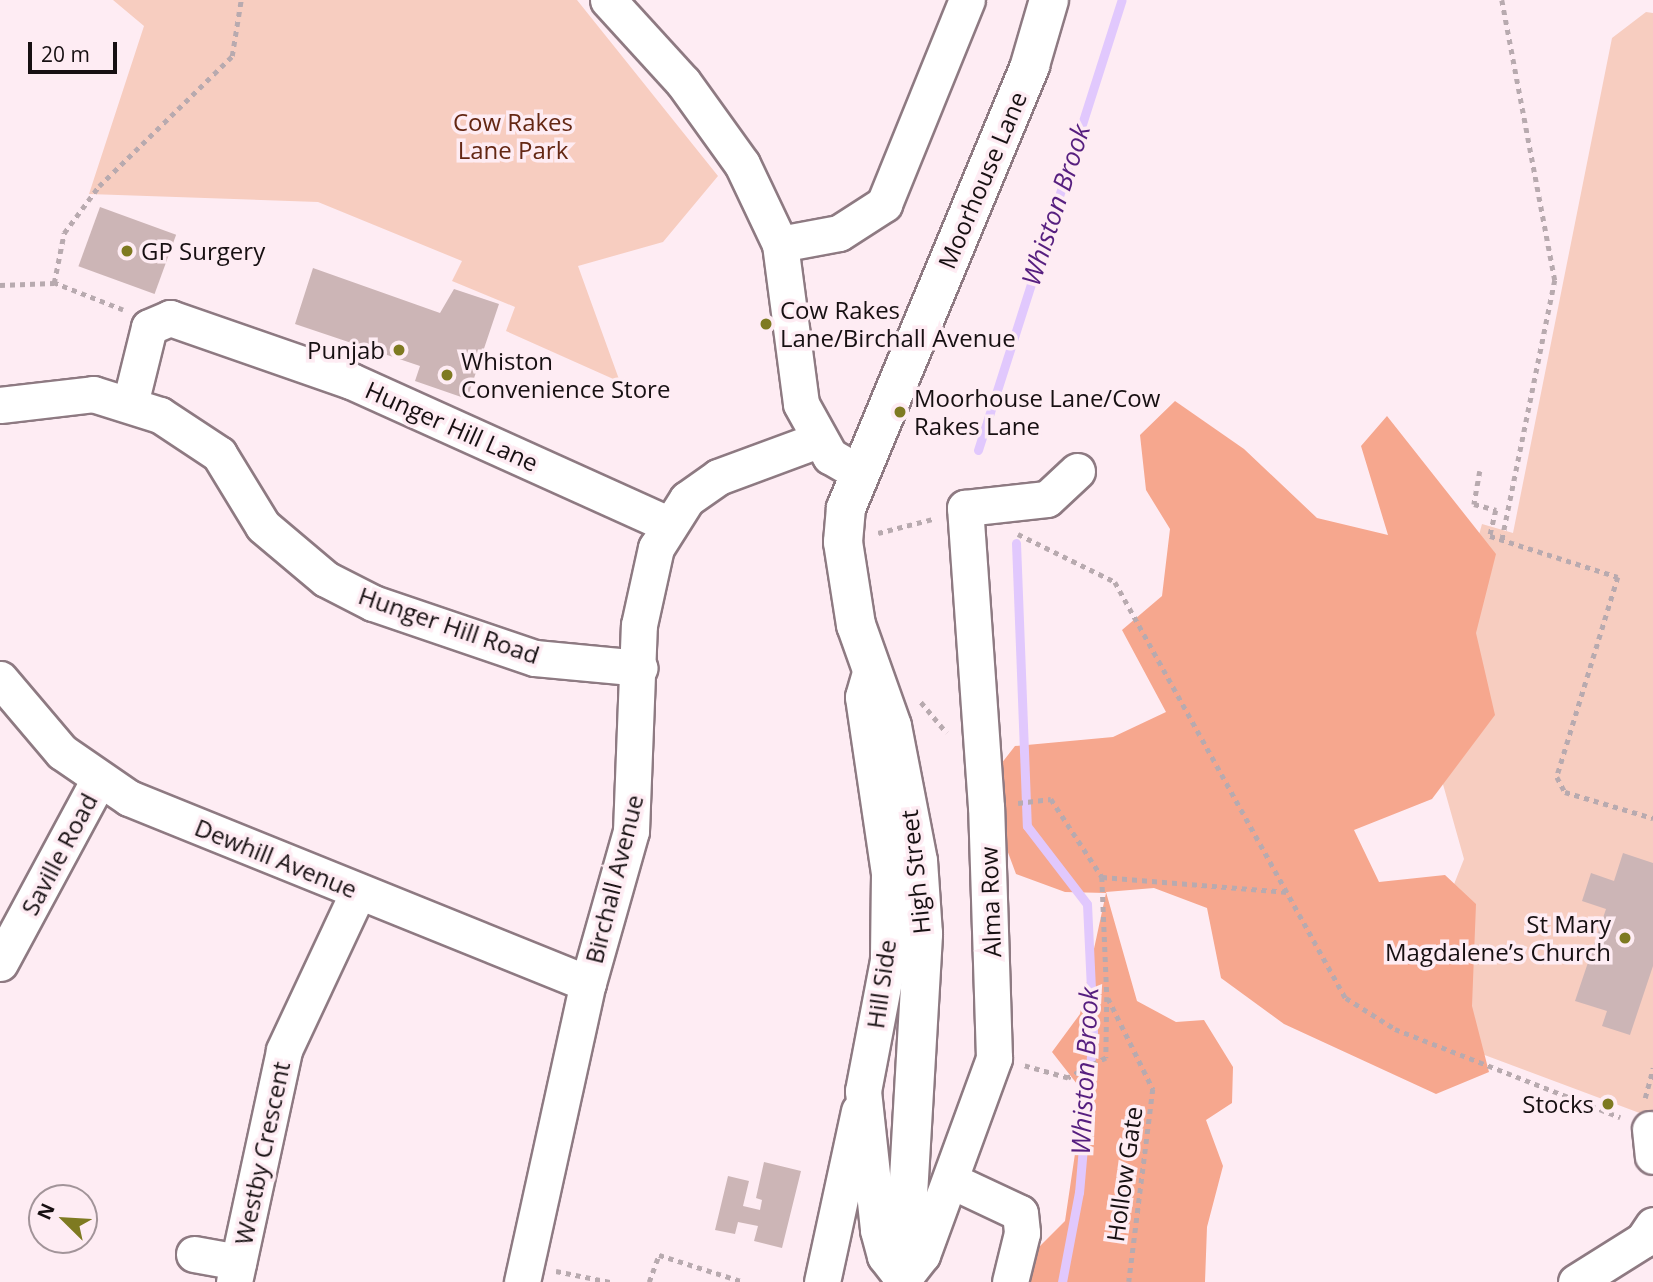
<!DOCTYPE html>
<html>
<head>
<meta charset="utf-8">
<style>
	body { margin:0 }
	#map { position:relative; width:1653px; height:1282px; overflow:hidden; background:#feecf3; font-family:"Open Sans",sans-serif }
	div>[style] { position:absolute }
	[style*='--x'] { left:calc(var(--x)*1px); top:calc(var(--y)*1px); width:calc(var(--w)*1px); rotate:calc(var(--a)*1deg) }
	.green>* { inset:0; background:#f7cdc0 }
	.forest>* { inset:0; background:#f6a78e }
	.stream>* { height:9px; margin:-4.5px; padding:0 4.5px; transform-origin:4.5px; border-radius:4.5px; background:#e1c8fd }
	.building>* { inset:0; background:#ccb5b6; transform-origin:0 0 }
	.path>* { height:4.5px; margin-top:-2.25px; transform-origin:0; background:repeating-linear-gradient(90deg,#b8aaaf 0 5px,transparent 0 10px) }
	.roads { filter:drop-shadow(2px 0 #8e7a82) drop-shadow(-2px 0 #8e7a82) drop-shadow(0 2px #8e7a82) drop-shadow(0 -2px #8e7a82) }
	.street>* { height:35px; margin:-17.5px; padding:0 17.5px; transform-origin:17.5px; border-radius:17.5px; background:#fff }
	.secondary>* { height:38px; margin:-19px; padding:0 19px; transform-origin:19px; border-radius:19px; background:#fff }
	.dots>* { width:19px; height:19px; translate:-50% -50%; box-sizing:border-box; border:4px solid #feecf3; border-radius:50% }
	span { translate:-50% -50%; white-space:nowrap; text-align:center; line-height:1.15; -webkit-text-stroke:7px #feecf3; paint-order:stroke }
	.park-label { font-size:24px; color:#642713 }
	.street-label { font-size:24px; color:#171012 }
	.poi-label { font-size:24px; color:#171012 }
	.left { translate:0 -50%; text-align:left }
	.right { translate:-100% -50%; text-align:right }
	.water-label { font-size:26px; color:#561e7f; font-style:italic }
	.north { position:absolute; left:28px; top:1184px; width:70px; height:70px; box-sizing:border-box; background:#feecf3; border:2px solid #a29499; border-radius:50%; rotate:294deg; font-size:19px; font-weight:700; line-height:28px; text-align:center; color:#171012 }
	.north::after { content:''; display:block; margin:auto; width:24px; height:32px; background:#7e7a21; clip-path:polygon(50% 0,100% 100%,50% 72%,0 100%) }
	.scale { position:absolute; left:28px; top:42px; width:89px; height:32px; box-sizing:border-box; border:4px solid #171012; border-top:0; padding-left:9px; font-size:21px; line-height:24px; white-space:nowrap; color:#171012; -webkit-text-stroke:5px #feecf3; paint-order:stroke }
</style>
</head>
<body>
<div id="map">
	<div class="green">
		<div style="clip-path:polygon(113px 0,577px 0,718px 176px,663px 242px,578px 266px,620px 382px,506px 331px,515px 307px,452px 281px,462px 261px,318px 202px,89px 194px,144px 26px)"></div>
		<div style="clip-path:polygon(1646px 12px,1653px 13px,1653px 1118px,1399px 1023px,1464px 859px,1426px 724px,1482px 524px,1513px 533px,1612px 38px)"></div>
	</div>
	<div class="forest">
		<div style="clip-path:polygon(1175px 401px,1244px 449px,1317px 518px,1388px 535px,1361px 446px,1387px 416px,1496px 554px,1476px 633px,1495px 715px,1432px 799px,1354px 830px,1379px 882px,1445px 875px,1476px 904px,1472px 1006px,1489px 1072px,1436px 1094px,1284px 1024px,1221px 978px,1207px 908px,1154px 888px,1106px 892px,1137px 1001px,1176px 1022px,1204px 1020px,1233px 1067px,1232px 1103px,1206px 1120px,1223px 1166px,1207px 1227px,1205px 1282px,1027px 1282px,1030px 1256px,1065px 1221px,1084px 1093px,1052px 1052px,1080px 1014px,1106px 893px,1065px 892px,1016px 874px,1003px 839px,1001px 764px,1015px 746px,1113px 737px,1166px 712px,1122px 630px,1162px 596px,1170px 529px,1146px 490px,1140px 435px)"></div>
	</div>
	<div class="stream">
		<div style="--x:978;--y:450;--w:472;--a:-72.3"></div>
		<div style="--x:1016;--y:543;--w:283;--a:87.8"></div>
		<div style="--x:1027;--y:826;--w:98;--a:52.4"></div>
		<div style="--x:1087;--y:904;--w:129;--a:87.3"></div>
		<div style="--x:1093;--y:1033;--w:160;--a:95"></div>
		<div style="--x:1079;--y:1192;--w:92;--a:100.7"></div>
	</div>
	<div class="building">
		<div style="left:100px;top:207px;width:81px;height:63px;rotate:20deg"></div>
		<div style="clip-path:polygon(313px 268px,440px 313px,454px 289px,499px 304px,467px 399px,415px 381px,420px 366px,295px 324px)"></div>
		<div style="clip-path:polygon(1623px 853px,1653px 863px,1653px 966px,1630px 1035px,1602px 1026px,1607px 1011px,1575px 1001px,1606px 909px,1582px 901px,1591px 873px,1614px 881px)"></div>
		<div style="clip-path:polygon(764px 1162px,801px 1171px,782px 1248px,754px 1241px,758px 1226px,738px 1222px,735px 1234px,715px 1230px,728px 1176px,749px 1181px,743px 1206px,760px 1210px,762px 1200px,756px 1198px)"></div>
	</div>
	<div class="path">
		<div style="--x:1502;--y:0;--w:285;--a:79.3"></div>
		<div style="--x:1555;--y:280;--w:265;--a:101.5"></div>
		<div style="--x:0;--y:285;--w:54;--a:-2.1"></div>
		<div style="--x:123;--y:310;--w:74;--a:-158.6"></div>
		<div style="--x:54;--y:283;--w:51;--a:-78.7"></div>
		<div style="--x:64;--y:233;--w:59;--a:-53.3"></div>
		<div style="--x:99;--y:186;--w:186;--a:-44.3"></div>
		<div style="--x:232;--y:56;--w:57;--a:-80.9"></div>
		<div style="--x:1480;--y:471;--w:34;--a:100"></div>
		<div style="--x:1474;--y:504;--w:23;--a:15"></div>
		<div style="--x:1496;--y:510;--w:27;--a:103"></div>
		<div style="--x:1490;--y:536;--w:134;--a:17.8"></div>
		<div style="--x:1618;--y:577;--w:209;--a:107"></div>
		<div style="--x:1557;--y:777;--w:17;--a:62"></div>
		<div style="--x:1565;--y:792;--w:92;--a:16.5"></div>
		<div style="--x:878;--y:533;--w:57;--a:-14.3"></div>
		<div style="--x:1018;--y:534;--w:108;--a:26.3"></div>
		<div style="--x:1115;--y:582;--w:476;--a:61"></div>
		<div style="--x:1346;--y:998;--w:58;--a:32.3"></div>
		<div style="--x:1395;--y:1029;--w:242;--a:21.4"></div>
		<div style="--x:921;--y:702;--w:40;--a:50"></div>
		<div style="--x:1018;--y:803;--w:33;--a:-7"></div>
		<div style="--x:1051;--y:799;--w:93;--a:56.8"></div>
		<div style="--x:1102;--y:877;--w:120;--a:87.6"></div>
		<div style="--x:1107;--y:997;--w:61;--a:90.9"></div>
		<div style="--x:1106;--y:1058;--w:43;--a:152.2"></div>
		<div style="--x:1068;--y:1078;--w:45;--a:-164.4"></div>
		<div style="--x:1102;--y:877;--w:189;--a:4.6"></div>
		<div style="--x:1108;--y:998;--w:102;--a:63.7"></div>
		<div style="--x:1153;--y:1089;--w:194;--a:97.1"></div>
		<div style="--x:1645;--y:1098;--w:31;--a:-75"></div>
		<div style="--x:556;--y:1271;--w:55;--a:11.5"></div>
		<div style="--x:649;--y:1282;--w:29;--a:-70"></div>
		<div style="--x:659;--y:1255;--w:89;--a:17.6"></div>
	</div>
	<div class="roads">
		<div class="street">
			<div style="--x:608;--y:0;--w:111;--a:47.6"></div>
			<div style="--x:683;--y:82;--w:101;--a:54.3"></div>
			<div style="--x:742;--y:164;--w:89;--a:64.6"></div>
			<div style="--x:780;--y:244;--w:161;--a:82.5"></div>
			<div style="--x:801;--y:404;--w:60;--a:60.9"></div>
			<div style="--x:830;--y:456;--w:34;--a:30"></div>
			<div style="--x:780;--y:244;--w:60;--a:-10.6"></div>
			<div style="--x:839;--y:233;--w:54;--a:-32.8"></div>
			<div style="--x:884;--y:204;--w:220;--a:-67.9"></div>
			<div style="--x:130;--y:404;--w:79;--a:-76.1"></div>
			<div style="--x:149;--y:327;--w:23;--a:-23"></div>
			<div style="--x:170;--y:318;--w:192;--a:19.2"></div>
			<div style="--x:351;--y:381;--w:347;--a:24.3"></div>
			<div style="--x:0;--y:405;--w:94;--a:-6.7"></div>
			<div style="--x:93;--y:394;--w:70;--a:17.4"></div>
			<div style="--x:160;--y:415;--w:71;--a:33.5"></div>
			<div style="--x:219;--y:454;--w:84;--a:58.6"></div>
			<div style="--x:263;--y:526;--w:82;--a:40.1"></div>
			<div style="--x:326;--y:579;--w:53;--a:27.1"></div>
			<div style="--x:373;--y:603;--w:171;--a:18.8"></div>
			<div style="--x:535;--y:658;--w:105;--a:5.4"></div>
			<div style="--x:871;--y:669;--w:29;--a:106"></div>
			<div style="--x:863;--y:697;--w:179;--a:81.6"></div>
			<div style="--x:889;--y:874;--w:86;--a:90.7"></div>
			<div style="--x:888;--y:960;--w:133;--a:100.8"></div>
			<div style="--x:863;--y:1091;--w:140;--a:83.8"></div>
			<div style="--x:878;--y:1230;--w:27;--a:75"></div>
			<div style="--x:885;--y:1256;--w:29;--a:52"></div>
			<div style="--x:903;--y:1279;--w:31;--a:-52"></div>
			<div style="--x:922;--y:1255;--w:210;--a:-69.9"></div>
			<div style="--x:994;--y:1058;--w:251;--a:-91.8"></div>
			<div style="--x:986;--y:807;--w:300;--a:-94"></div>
			<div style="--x:965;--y:508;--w:82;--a:-6.3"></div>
			<div style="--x:1047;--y:499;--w:41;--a:-43"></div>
			<div style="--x:0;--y:679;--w:96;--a:49.7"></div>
			<div style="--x:62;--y:752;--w:81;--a:34.5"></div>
			<div style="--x:129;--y:798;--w:495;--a:22"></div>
			<div style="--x:0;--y:963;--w:207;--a:-61.7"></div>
			<div style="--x:1650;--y:1129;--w:27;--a:84"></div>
			<div style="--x:952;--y:1181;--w:75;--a:25.2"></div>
			<div style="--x:1020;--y:1213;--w:20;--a:84"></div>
			<div style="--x:1022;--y:1233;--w:50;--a:103.8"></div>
			<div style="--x:194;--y:1254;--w:45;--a:10.3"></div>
			<div style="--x:234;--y:1282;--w:237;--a:-77.8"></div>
			<div style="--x:284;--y:1050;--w:174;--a:-64.9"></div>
			<div style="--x:522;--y:1282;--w:306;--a:-77.6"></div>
			<div style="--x:588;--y:983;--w:158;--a:-74.2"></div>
			<div style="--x:631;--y:831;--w:206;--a:-87.8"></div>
			<div style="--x:639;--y:625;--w:79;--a:-77.6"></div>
			<div style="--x:656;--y:548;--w:58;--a:-57.7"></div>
			<div style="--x:687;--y:499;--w:38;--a:-35"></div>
			<div style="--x:718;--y:477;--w:107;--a:-20.3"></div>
			<div style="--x:822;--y:1282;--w:175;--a:-77.8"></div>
			<div style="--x:1576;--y:1282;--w:79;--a:-32.1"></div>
			<div style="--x:1643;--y:1240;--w:18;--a:-56"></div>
		</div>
		<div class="secondary">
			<div style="--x:903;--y:1282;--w:349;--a:-86.7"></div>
			<div style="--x:923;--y:934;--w:73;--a:-93.9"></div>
			<div style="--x:918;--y:861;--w:137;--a:-100.9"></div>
			<div style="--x:892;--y:726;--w:107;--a:-109.6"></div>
			<div style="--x:856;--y:625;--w:84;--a:-98.9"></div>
			<div style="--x:843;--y:542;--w:34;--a:-85"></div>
			<div style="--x:846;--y:508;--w:480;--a:-67.4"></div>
			<div style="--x:1030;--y:65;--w:68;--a:-73.7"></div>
		</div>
	</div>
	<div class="dots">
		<div style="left:127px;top:251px;background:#7e7a21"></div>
		<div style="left:766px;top:324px;background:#7e7a21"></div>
		<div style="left:399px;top:350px;background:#7e7a21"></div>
		<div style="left:447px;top:375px;background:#7e7a21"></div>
		<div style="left:900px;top:412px;background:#7e7a21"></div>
		<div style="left:1625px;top:938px;background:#7e7a21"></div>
		<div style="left:1608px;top:1104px;background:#7e7a21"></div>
	</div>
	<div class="park-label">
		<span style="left:513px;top:136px">Cow Rakes<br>Lane Park</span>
	</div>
	<div class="street-label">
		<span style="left:982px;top:180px;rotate:-67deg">Moorhouse Lane</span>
		<span style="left:452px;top:426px;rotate:24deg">Hunger Hill Lane</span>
		<span style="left:449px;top:625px;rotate:19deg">Hunger Hill Road</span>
		<span style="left:59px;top:854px;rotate:-62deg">Saville Road</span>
		<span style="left:276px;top:858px;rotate:22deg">Dewhill Avenue</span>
		<span style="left:915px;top:872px;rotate:-96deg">High Street</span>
		<span style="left:614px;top:879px;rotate:-76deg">Birchall Avenue</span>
		<span style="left:990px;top:902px;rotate:-92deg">Alma Row</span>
		<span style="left:881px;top:984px;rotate:-82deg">Hill Side</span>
		<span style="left:262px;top:1153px;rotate:-78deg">Westby Crescent</span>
		<span style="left:1124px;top:1174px;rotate:-82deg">Hollow Gate</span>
	</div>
	<div class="poi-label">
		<span class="left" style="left:141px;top:251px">GP Surgery</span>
		<span class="left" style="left:780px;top:324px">Cow Rakes<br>Lane/Birchall Avenue</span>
		<span class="right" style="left:385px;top:350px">Punjab</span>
		<span class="left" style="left:461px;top:375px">Whiston<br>Convenience Store</span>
		<span class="left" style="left:914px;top:412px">Moorhouse Lane/Cow<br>Rakes Lane</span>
		<span class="right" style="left:1611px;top:938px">St Mary<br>Magdalene’s Church</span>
		<span class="right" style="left:1594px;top:1104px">Stocks</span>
	</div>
	<div class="water-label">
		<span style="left:1056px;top:205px;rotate:-72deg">Whiston Brook</span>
		<span style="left:1085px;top:1071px;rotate:-87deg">Whiston Brook</span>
	</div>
	<div class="north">N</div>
	<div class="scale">20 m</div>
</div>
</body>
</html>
